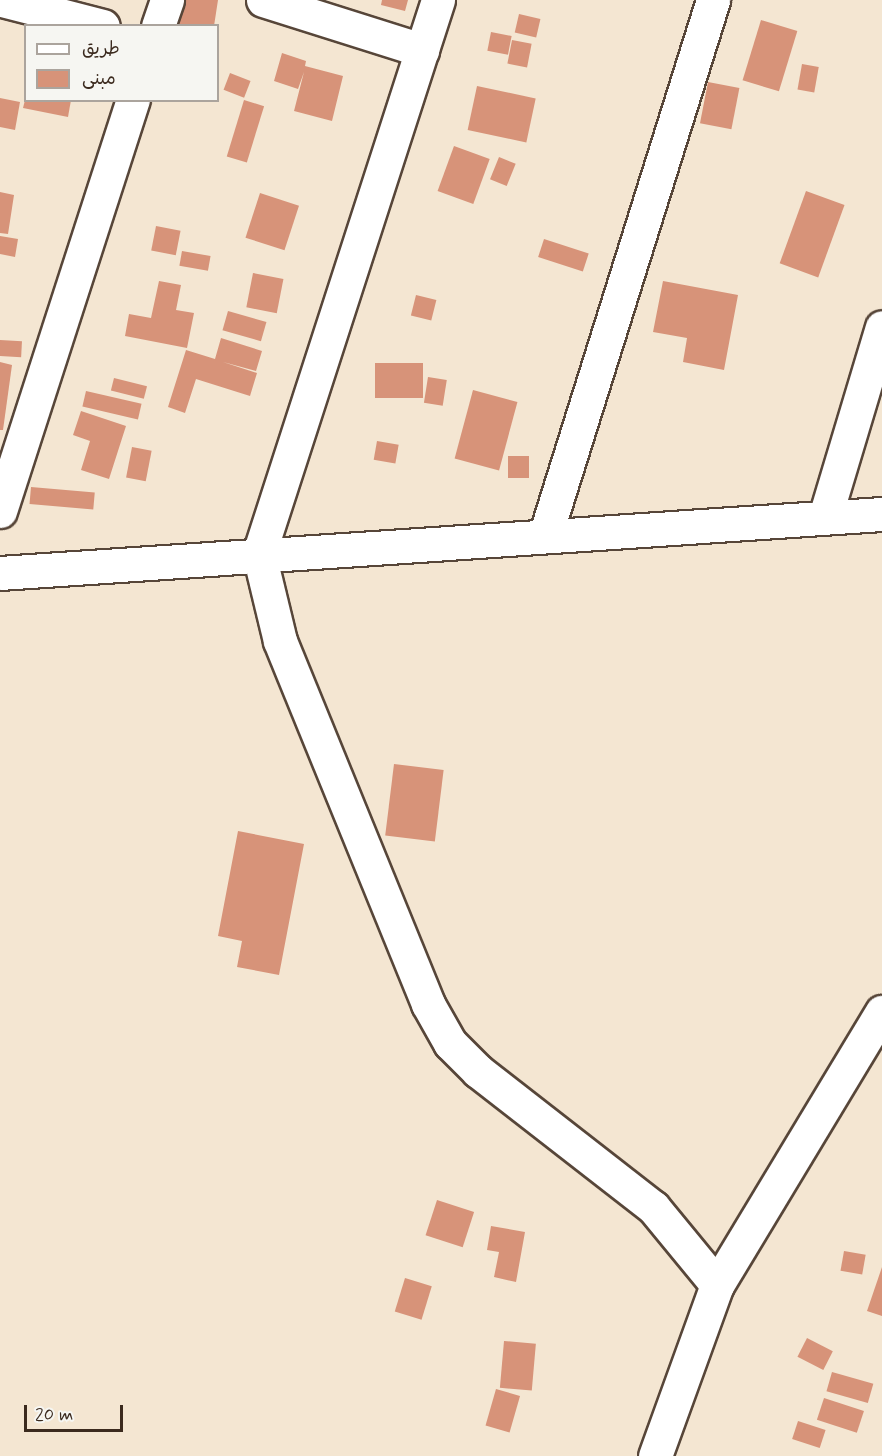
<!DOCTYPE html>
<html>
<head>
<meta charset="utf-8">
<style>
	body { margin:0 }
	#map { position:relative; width:882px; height:1456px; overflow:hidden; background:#f4e6d2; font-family:Mynerve,"Playpen Sans Arabic",sans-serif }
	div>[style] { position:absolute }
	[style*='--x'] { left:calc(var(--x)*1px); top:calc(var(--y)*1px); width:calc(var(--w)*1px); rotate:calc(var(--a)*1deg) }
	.building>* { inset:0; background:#d79379; transform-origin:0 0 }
	.roads { filter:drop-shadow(2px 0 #574639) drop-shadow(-2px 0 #574639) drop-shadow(0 2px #574639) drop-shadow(0 -2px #574639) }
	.minor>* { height:33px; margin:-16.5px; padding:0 16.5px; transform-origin:16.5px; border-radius:16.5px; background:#fff }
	span { translate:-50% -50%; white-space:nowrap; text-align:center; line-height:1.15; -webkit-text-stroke:6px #f6f6f2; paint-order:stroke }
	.legend { position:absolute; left:24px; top:24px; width:195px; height:78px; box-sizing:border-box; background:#f6f6f2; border:2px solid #aba49d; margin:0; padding:8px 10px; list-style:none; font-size:18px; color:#3b2a1e }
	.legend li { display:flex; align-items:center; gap:12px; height:30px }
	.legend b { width:30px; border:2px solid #aba49d }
	.scale { position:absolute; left:24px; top:1405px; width:99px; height:27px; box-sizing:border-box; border:3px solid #3b2a1e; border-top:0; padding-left:8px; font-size:18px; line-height:21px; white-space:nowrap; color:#3b2a1e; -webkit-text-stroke:4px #f6f6f2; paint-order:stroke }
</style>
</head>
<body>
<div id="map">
	<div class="building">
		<div style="clip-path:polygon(179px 0,218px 0,214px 26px,175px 26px)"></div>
		<div style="clip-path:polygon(382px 0,408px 0,405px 11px,381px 5px)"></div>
		<div style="left:519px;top:14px;width:22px;height:19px;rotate:13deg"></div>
		<div style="left:761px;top:20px;width:38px;height:63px;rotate:17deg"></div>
		<div style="left:491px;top:32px;width:21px;height:19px;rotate:11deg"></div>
		<div style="left:512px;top:40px;width:20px;height:24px;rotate:11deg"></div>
		<div style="clip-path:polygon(282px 53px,306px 61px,305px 66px,343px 76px,332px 121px,294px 111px,304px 72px,298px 89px,274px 81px)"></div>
		<div style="left:802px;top:64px;width:17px;height:26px;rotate:10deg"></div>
		<div style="left:230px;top:73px;width:22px;height:18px;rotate:21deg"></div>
		<div style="left:708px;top:82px;width:32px;height:42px;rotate:11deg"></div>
		<div style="left:477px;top:86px;width:60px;height:45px;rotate:12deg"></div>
		<div style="clip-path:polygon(0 98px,20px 102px,15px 130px,0 127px)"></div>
		<div style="clip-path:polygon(25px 100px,71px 100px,68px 117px,23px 108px)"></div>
		<div style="left:244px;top:100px;width:21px;height:59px;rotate:17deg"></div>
		<div style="left:454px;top:146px;width:38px;height:48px;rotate:20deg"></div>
		<div style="left:499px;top:157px;width:18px;height:24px;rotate:22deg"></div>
		<div style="left:806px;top:191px;width:41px;height:77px;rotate:20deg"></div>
		<div style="clip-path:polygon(0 192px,14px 195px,8px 234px,0 233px)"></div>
		<div style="left:260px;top:193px;width:41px;height:47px;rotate:18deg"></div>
		<div style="left:156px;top:226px;width:25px;height:25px;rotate:11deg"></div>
		<div style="clip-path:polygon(0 236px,18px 239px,15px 257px,0 254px)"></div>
		<div style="left:544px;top:239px;width:47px;height:19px;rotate:18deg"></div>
		<div style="left:182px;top:251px;width:29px;height:15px;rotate:10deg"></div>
		<div style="left:253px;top:273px;width:31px;height:35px;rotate:11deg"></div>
		<div style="clip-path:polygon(159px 281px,181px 285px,176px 310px,194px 313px,187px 348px,125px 336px,129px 314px,151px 318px)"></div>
		<div style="clip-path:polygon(663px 281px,738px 295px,724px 370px,683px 362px,687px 338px,653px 332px)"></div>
		<div style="left:416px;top:295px;width:21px;height:21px;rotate:14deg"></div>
		<div style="left:228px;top:311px;width:40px;height:20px;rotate:16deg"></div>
		<div style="clip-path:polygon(221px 338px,262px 351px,256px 371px,223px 362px,257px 373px,250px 396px,196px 379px,185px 413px,168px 407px,186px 350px,215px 359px)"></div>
		<div style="left:0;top:340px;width:22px;height:16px;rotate:3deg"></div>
		<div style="clip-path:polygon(0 362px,12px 365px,3px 430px,0 430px)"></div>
		<div style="left:375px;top:363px;width:48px;height:35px"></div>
		<div style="left:428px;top:377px;width:19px;height:26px;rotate:9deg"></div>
		<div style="left:114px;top:378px;width:34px;height:13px;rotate:14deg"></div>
		<div style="left:473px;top:390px;width:46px;height:71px;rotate:15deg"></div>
		<div style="left:86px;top:391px;width:57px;height:16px;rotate:13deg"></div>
		<div style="clip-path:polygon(81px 411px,126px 426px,109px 479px,81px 470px,90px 441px,73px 435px)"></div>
		<div style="left:377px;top:441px;width:22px;height:19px;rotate:10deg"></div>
		<div style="left:132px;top:447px;width:20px;height:31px;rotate:11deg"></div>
		<div style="left:508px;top:456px;width:21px;height:22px"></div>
		<div style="left:31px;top:487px;width:64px;height:17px;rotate:5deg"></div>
		<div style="left:394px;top:764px;width:50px;height:72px;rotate:7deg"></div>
		<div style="clip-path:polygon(238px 831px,304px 844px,279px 975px,237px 967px,242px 941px,218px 936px)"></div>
		<div style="left:437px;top:1200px;width:39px;height:37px;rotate:18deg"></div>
		<div style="clip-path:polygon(491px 1226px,525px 1232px,516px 1282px,494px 1277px,499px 1252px,487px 1250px)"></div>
		<div style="left:844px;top:1251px;width:22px;height:20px;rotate:10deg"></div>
		<div style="clip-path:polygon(882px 1267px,882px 1316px,867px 1311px)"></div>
		<div style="left:405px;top:1278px;width:28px;height:35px;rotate:17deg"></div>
		<div style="left:807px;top:1338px;width:29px;height:21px;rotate:27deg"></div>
		<div style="left:504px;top:1341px;width:32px;height:47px;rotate:5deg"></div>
		<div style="left:832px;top:1372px;width:43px;height:20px;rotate:16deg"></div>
		<div style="left:496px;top:1389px;width:25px;height:38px;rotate:16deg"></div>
		<div style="left:824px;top:1398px;width:42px;height:23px;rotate:18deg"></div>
		<div style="left:798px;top:1421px;width:29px;height:19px;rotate:18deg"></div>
	</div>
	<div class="roads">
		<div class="minor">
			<div style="--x:2;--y:0;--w:104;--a:14.4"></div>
			<div style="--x:263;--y:0;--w:167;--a:17.5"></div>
			<div style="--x:438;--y:0;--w:582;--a:107.91"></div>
			<div style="--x:259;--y:554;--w:89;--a:76.4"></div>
			<div style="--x:280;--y:641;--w:392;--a:67.8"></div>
			<div style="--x:428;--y:1004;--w:45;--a:60.6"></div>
			<div style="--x:450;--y:1043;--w:40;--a:45"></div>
			<div style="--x:478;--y:1071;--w:222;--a:37.9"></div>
			<div style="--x:653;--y:1207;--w:101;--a:50.6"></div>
			<div style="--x:158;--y:26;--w:28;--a:-71"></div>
			<div style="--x:0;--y:511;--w:432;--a:-72.1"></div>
			<div style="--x:825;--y:517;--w:198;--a:-73.3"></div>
			<div style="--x:546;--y:533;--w:559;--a:-72.6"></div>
			<div style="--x:0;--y:573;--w:884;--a:-3.83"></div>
			<div style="--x:655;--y:1456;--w:182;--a:-70.1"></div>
			<div style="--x:717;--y:1285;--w:319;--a:-58.9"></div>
		</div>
	</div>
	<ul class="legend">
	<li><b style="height:8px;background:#fff"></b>طريق</li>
	<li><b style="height:16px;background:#d79379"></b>مبنى</li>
	</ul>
	<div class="scale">20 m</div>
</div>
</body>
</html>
